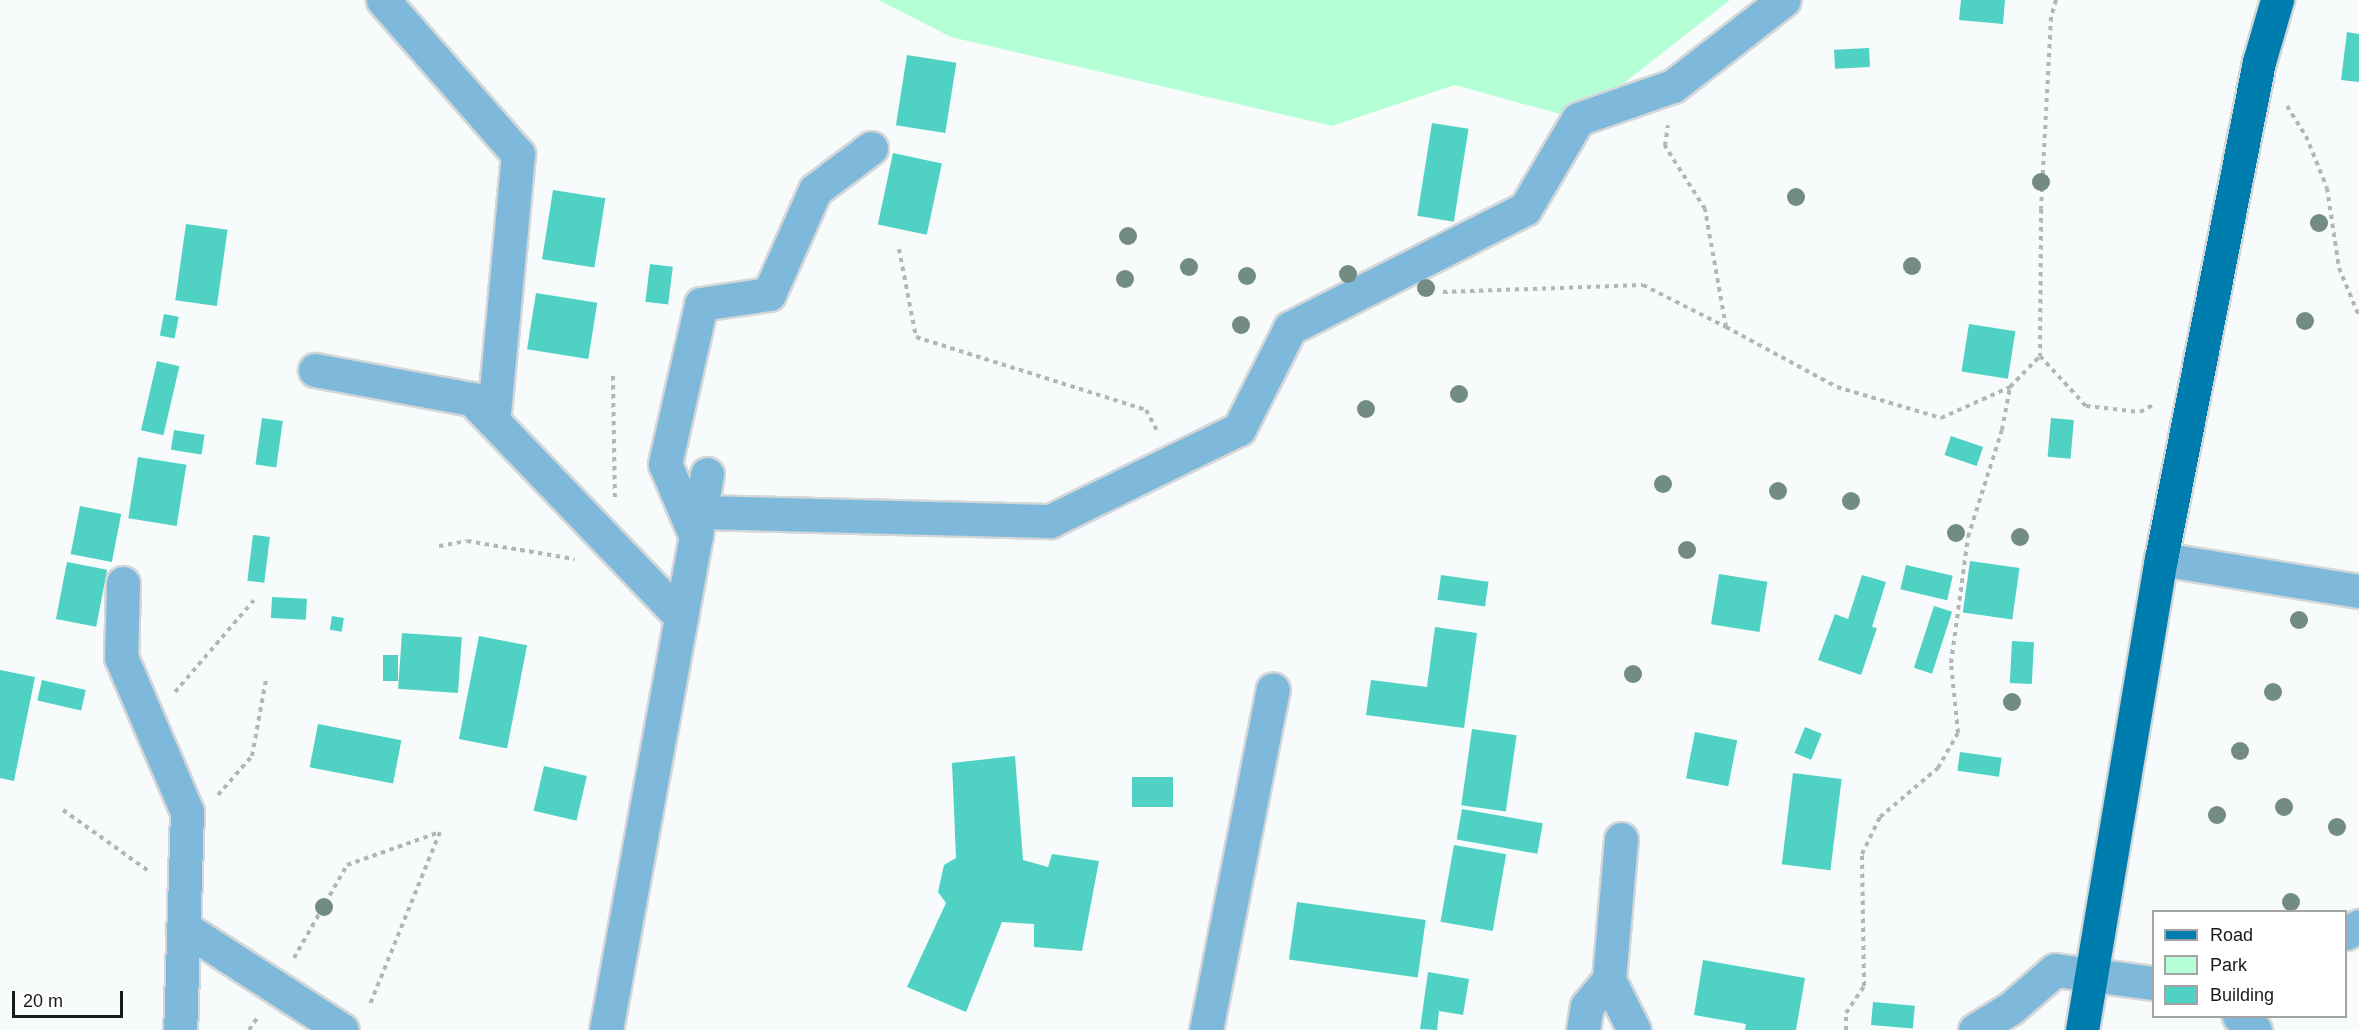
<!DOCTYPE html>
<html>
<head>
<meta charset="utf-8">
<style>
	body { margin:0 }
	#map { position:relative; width:2359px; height:1030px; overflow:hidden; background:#f7fbfc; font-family:Helvetica,sans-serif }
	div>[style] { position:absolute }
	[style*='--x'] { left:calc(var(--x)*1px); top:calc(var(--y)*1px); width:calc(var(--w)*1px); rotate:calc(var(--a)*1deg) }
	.green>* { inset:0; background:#b5ffd6 }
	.building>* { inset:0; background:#4fd2c3; transform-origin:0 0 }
	.path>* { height:4px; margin-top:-2px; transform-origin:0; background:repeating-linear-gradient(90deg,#b3b6b7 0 4.5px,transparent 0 9px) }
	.roads { filter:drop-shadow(2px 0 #d3d7d8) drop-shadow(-2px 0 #d3d7d8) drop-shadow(0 2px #d3d7d8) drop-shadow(0 -2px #d3d7d8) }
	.minor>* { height:33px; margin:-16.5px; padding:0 16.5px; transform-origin:16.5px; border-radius:16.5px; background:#7eb9dc }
	.major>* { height:33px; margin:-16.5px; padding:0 16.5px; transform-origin:16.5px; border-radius:16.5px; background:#007daf }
	.trees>* { width:18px; height:18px; margin:-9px; border-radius:50%; background:#738c82 }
	span { translate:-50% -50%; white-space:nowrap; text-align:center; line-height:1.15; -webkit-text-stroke:6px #fff; paint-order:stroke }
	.legend { position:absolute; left:2152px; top:910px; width:195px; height:108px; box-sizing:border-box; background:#fff; border:2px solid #a3a3a3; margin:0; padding:8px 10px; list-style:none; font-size:18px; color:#181919 }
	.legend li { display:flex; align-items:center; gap:12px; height:30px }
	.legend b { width:30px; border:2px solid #a3a3a3 }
	.scale { position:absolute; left:12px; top:991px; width:111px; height:27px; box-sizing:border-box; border:3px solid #181919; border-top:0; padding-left:8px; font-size:18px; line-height:21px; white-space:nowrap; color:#181919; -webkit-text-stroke:4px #fff; paint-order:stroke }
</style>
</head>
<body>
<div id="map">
	<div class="green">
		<div style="clip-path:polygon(878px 0,1730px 0,1578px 119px,1455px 85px,1332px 126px,951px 37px)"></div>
	</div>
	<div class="building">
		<div style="clip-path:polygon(1961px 0,2005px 0,2003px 24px,1959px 20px)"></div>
		<div style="clip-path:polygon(2347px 32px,2359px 34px,2359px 82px,2341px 80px)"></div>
		<div style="left:1869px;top:48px;width:19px;height:35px;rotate:87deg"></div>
		<div style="left:907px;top:55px;width:50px;height:71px;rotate:9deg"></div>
		<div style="left:1432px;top:123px;width:37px;height:94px;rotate:9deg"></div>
		<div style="left:893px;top:153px;width:50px;height:73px;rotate:12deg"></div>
		<div style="left:553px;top:190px;width:53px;height:70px;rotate:9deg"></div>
		<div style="left:186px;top:224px;width:42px;height:77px;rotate:8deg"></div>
		<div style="left:650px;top:264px;width:23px;height:38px;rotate:7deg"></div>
		<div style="left:536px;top:293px;width:62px;height:57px;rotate:9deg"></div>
		<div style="left:164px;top:314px;width:15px;height:22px;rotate:11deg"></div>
		<div style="left:1969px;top:324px;width:47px;height:48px;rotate:9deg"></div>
		<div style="left:157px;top:361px;width:23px;height:71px;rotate:13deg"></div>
		<div style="left:262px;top:418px;width:21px;height:47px;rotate:8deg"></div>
		<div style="left:2051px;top:418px;width:23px;height:39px;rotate:5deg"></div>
		<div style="left:174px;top:430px;width:31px;height:20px;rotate:9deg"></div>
		<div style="left:1951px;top:436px;width:34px;height:20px;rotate:19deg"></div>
		<div style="left:138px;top:457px;width:49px;height:62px;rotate:9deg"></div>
		<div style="left:80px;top:506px;width:42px;height:49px;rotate:11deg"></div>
		<div style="left:253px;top:535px;width:17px;height:46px;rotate:7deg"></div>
		<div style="left:1970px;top:561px;width:50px;height:52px;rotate:8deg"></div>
		<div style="left:67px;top:562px;width:41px;height:58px;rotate:11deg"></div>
		<div style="left:1906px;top:565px;width:48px;height:25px;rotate:13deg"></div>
		<div style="left:1719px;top:574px;width:49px;height:51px;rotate:9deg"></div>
		<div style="left:1441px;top:575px;width:48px;height:25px;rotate:8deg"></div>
		<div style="clip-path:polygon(1862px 575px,1886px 582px,1872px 627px,1877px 628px,1861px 675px,1818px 660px,1835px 614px,1848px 619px)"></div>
		<div style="left:272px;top:597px;width:35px;height:21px;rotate:3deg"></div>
		<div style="left:1934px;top:606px;width:19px;height:65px;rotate:18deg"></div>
		<div style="left:332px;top:616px;width:12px;height:14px;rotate:9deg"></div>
		<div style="clip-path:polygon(1435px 627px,1477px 633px,1464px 728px,1366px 715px,1371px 680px,1427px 687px)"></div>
		<div style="left:402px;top:633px;width:60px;height:56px;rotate:4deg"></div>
		<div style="left:479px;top:636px;width:49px;height:105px;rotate:11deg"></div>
		<div style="left:2012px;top:641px;width:22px;height:42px;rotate:3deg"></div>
		<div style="left:383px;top:655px;width:15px;height:26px"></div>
		<div style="clip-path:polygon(0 670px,35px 677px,14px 781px,0 778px)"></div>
		<div style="left:42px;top:680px;width:45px;height:21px;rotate:13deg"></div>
		<div style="left:318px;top:724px;width:85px;height:44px;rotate:11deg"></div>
		<div style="left:1805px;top:727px;width:18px;height:28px;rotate:22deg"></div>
		<div style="left:1472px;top:729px;width:45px;height:77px;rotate:8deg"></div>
		<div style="left:1695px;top:732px;width:43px;height:47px;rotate:11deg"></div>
		<div style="left:1960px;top:752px;width:42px;height:19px;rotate:8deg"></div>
		<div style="clip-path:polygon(1015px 756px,1023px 860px,1048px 867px,1052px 854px,1099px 861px,1082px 951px,1034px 947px,1034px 924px,1002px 922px,966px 1012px,907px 987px,946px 903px,938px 892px,944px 865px,956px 858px,952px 763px)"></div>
		<div style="left:544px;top:766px;width:44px;height:46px;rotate:13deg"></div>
		<div style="left:1793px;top:773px;width:49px;height:92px;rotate:7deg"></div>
		<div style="left:1173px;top:777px;width:30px;height:41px;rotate:90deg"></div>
		<div style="left:1462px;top:809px;width:82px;height:31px;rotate:10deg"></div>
		<div style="left:1454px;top:845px;width:53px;height:78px;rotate:10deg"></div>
		<div style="left:1297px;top:902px;width:130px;height:58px;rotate:8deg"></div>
		<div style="clip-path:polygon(1703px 960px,1805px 978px,1796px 1030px,1745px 1030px,1746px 1024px,1694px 1015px)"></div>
		<div style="clip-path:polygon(1428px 972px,1469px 979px,1463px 1015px,1439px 1011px,1437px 1030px,1420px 1029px)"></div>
		<div style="left:1873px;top:1002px;width:42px;height:23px;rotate:5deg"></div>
	</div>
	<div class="path">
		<div style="--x:2056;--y:0;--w:18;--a:106"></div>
		<div style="--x:2051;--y:17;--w:192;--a:93"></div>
		<div style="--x:2041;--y:209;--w:147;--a:90.4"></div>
		<div style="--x:2040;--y:356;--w:68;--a:47.4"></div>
		<div style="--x:2086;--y:406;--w:54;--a:6.3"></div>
		<div style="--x:2140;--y:412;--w:17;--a:-28"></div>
		<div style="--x:2287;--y:106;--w:36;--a:58"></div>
		<div style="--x:2306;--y:136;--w:56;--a:68"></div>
		<div style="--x:2327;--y:188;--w:81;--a:81.5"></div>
		<div style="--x:2339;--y:268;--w:52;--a:67.4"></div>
		<div style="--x:899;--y:249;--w:90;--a:79.1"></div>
		<div style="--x:916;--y:337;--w:241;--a:17.6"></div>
		<div style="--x:1146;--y:410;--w:24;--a:62"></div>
		<div style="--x:1443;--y:292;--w:200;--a:-2"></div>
		<div style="--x:1643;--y:285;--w:93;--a:26.8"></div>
		<div style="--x:1726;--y:327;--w:120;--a:-100.1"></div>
		<div style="--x:1705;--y:209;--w:75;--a:-122.4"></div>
		<div style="--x:1665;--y:146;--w:21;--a:-82"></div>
		<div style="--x:1726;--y:327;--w:126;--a:28.4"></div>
		<div style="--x:1837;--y:387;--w:109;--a:16.6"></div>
		<div style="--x:1941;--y:418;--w:76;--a:-24.2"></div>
		<div style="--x:2010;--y:387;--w:43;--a:-45.9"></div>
		<div style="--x:613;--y:376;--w:121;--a:89.1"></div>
		<div style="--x:439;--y:546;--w:28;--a:-10"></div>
		<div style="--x:467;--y:541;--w:109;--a:9.5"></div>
		<div style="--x:175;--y:692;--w:121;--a:-49.3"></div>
		<div style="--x:218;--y:795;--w:52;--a:-48.9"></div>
		<div style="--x:252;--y:756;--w:77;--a:-79.6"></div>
		<div style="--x:63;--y:810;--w:107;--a:35.5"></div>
		<div style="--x:294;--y:958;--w:107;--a:-60.3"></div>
		<div style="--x:347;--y:865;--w:99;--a:-19.5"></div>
		<div style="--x:440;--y:832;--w:189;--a:112.1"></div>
		<div style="--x:249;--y:1030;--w:14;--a:-56"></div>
		<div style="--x:1846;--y:1030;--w:17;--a:-90"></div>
		<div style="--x:1846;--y:1013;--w:32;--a:-56"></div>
		<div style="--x:1864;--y:986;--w:132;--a:-90.9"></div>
		<div style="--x:1862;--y:854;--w:41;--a:-64.1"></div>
		<div style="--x:1880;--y:817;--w:76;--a:-40.2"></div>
		<div style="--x:1938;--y:768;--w:40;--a:-60.3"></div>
		<div style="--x:1958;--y:733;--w:70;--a:-95.7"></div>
		<div style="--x:1951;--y:663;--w:127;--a:-82.3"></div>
		<div style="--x:1968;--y:537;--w:112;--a:-72.4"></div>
		<div style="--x:2002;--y:430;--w:44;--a:-79.5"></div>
	</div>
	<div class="roads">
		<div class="minor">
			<div style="--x:383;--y:0;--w:205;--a:48.8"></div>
			<div style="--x:518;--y:154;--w:268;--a:95.3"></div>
			<div style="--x:315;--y:370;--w:160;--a:10.5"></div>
			<div style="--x:472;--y:399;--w:302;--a:46.2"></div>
			<div style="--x:700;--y:512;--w:350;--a:1.5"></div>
			<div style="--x:1050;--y:521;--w:210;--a:-26"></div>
			<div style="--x:1239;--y:429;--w:113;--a:-63.2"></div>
			<div style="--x:1290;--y:328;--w:263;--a:-26.9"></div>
			<div style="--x:1525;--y:209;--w:104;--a:-59.5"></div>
			<div style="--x:1578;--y:119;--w:101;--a:-19.2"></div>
			<div style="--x:1673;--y:86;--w:140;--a:-37.8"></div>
			<div style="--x:696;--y:537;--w:79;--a:-113"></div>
			<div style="--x:665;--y:464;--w:164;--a:-77.3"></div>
			<div style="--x:701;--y:304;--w:69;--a:-8.4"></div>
			<div style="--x:769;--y:294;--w:114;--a:-66.1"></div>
			<div style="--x:815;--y:190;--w:70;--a:-36.9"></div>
			<div style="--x:2161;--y:559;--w:201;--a:9.2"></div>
			<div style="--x:123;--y:583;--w:74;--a:91.5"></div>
			<div style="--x:121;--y:657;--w:168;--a:66.9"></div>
			<div style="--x:187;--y:812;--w:218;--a:91.8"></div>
			<div style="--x:1621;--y:839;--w:142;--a:94.9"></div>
			<div style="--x:1609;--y:980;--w:56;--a:63.4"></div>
			<div style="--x:183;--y:927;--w:189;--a:32.9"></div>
			<div style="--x:2346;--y:933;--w:15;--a:-28"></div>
			<div style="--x:2239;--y:1016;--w:21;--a:41"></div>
			<div style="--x:606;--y:1030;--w:565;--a:-79.7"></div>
			<div style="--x:1206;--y:1030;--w:347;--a:-78.9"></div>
			<div style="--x:1583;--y:1030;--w:24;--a:-81"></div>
			<div style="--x:1587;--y:1006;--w:34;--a:-50"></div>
			<div style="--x:1975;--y:1030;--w:42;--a:-31.4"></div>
			<div style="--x:2011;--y:1008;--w:58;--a:-40.8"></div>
			<div style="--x:2055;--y:970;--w:100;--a:7.5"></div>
		</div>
		<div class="major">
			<div style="--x:2082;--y:1030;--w:478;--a:-80.5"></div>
			<div style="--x:2161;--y:559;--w:507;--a:-78.85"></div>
			<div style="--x:2259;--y:62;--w:65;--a:-73.8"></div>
		</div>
	</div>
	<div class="trees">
		<div style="left:2041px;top:182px"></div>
		<div style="left:1796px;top:197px"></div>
		<div style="left:2319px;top:223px"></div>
		<div style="left:1128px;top:236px"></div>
		<div style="left:1912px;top:266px"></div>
		<div style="left:1189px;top:267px"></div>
		<div style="left:1348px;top:274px"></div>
		<div style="left:1247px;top:276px"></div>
		<div style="left:1125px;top:279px"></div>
		<div style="left:1426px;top:288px"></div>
		<div style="left:2305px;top:321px"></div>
		<div style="left:1241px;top:325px"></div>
		<div style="left:1459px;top:394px"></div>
		<div style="left:1366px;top:409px"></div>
		<div style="left:1663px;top:484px"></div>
		<div style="left:1778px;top:491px"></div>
		<div style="left:1851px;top:501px"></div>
		<div style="left:1956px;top:533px"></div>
		<div style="left:2020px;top:537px"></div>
		<div style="left:1687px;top:550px"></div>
		<div style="left:2299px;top:620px"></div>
		<div style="left:1633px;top:674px"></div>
		<div style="left:2273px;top:692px"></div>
		<div style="left:2012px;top:702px"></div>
		<div style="left:2240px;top:751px"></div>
		<div style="left:2284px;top:807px"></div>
		<div style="left:2217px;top:815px"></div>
		<div style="left:2337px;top:827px"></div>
		<div style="left:2291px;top:902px"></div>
		<div style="left:324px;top:907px"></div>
	</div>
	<ul class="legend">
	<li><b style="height:8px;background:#007daf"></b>Road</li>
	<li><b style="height:16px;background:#b5ffd6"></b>Park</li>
	<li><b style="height:16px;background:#4fd2c3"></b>Building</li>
	</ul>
	<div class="scale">20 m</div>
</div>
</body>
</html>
